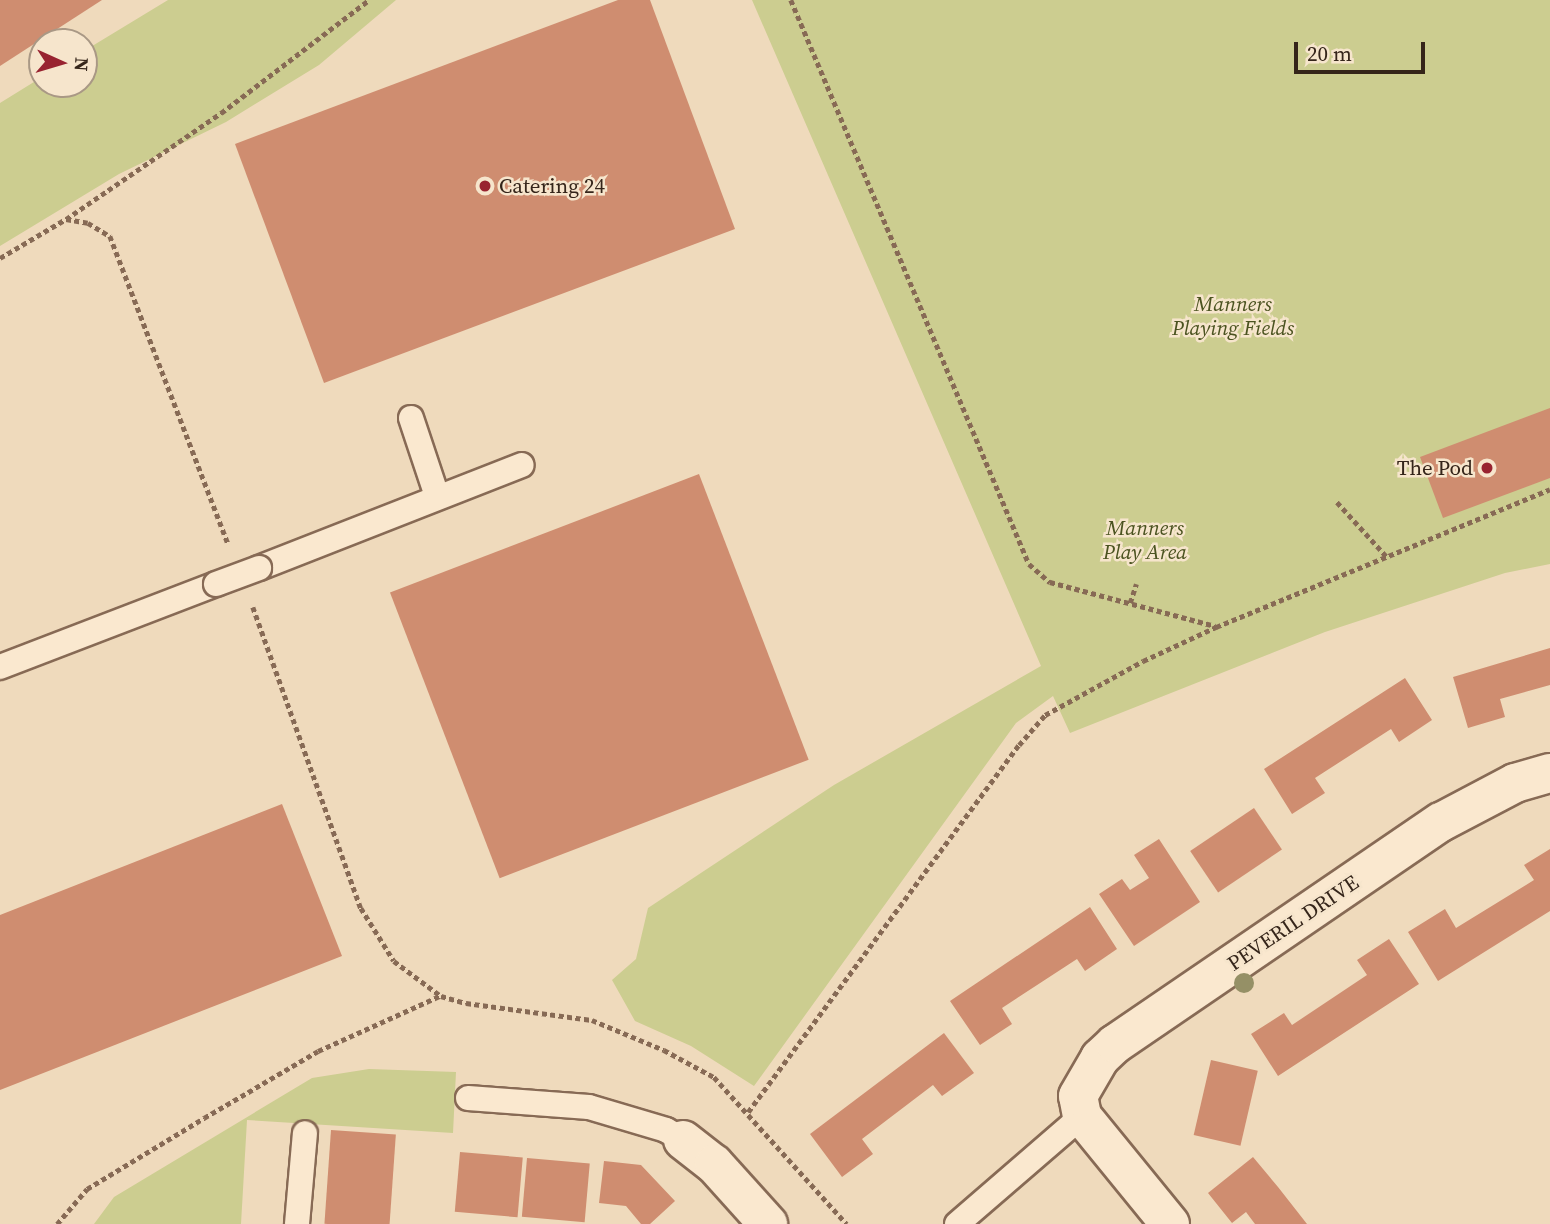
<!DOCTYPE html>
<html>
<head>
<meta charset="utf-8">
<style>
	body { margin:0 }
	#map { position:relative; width:1550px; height:1224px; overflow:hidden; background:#efdabc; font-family:"Source Serif 4",serif }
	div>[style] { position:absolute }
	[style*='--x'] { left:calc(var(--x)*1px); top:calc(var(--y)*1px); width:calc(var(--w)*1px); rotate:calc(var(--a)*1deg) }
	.green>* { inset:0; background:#cccd90 }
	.building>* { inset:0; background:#cf8d70; transform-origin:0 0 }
	.path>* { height:4.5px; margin-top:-2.25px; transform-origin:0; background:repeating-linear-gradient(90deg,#876a55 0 5px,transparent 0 8.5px) }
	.roads { filter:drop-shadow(2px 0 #876a55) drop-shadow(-2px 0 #876a55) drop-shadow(0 2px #876a55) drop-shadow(0 -2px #876a55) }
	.lane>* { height:24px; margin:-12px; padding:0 12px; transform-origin:12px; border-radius:12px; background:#fae8cf }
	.street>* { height:38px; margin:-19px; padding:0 19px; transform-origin:19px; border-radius:19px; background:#fae8cf }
	.bridges { filter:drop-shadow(2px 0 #876a55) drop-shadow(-2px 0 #876a55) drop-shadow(0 2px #876a55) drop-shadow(0 -2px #876a55) }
	.lane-bridge>* { height:24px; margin:-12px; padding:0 12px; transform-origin:12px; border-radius:12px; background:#fae8cf }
	.trees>* { width:20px; height:20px; margin:-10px; border-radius:50%; background:#959066 }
	.dots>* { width:19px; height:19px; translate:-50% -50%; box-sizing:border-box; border:4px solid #f6e5cc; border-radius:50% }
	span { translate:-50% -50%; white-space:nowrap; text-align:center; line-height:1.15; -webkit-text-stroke:5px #f6e5cc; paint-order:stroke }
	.poi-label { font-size:21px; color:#35251a }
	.left { translate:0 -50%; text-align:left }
	.right { translate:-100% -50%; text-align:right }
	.park-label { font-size:21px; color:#4b5320; font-style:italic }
	.street-label { font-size:21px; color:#35251a }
	.north { position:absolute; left:28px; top:28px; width:70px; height:70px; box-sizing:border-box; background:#f6e5cc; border:2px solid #a99885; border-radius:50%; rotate:94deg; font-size:19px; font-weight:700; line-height:28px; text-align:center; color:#35251a }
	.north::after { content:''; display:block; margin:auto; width:24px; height:32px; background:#982330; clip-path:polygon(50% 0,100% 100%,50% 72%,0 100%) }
	.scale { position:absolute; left:1294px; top:42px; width:131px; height:32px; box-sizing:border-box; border:4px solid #35251a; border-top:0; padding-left:9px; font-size:21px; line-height:24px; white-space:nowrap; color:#35251a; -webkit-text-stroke:5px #f6e5cc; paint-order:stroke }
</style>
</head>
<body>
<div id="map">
	<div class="green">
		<div style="clip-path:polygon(168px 0,396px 0,319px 65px,226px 122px,119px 174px,0 246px,0 103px,42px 77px,42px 84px,84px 84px,84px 51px)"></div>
		<div style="clip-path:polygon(752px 0,1550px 0,1550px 564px,1505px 573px,1325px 632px,1070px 733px,1053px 696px,1016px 723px,754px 1086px,691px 1046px,635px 1021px,612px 980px,636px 959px,648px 908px,834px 785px,1041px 666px)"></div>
		<div style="clip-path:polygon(369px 1069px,456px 1072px,453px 1133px,247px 1120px,241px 1224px,94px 1224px,114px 1197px,312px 1078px)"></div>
	</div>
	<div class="building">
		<div style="clip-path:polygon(0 0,102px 0,0 66px)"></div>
		<div style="clip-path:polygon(618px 0,650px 0,735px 229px,324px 383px,235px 144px)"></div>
		<div style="clip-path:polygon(1550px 408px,1550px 478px,1443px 518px,1420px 457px)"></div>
		<div style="left:699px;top:474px;width:306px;height:331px;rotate:69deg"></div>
		<div style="clip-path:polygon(1550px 648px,1550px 685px,1500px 699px,1505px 717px,1468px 728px,1453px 677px)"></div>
		<div style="clip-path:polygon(1405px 678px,1432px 720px,1399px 742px,1391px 729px,1315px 778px,1325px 793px,1292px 814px,1264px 769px)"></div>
		<div style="clip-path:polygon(282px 804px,342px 956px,0 1090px,0 915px)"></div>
		<div style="left:1254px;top:808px;width:50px;height:77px;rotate:56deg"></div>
		<div style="clip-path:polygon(1159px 839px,1200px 902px,1134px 946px,1099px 894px,1122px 879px,1130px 890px,1149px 878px,1134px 855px)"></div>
		<div style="clip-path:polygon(1550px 849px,1550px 911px,1438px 981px,1408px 932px,1445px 909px,1456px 928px,1534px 880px,1524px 865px)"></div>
		<div style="clip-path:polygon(1090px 907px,1117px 949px,1085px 971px,1077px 959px,1002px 1008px,1012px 1024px,980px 1045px,950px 1001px)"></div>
		<div style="clip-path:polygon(1389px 939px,1419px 984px,1278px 1076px,1251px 1034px,1284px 1013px,1292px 1025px,1367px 975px,1357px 960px)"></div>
		<div style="clip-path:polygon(944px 1033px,974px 1073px,942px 1096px,933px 1085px,862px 1139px,873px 1154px,842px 1177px,810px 1134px)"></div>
		<div style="left:1211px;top:1060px;width:48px;height:77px;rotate:13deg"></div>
		<div style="left:331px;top:1130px;width:65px;height:94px;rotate:4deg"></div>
		<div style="left:460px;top:1152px;width:63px;height:60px;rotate:5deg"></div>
		<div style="clip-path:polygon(1253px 1157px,1278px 1187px,1307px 1224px,1255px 1224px,1246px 1212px,1232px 1223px,1208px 1193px)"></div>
		<div style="left:527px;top:1158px;width:63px;height:59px;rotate:5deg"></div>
		<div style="clip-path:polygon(604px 1161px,641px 1165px,675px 1201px,650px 1224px,641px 1224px,626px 1206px,599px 1203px)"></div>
	</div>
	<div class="path">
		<div style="--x:791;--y:0;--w:612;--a:67.12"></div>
		<div style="--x:1029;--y:564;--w:28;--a:41"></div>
		<div style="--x:1050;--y:582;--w:171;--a:14.9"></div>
		<div style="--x:66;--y:219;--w:22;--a:10"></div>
		<div style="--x:88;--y:223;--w:26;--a:31"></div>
		<div style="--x:110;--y:236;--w:329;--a:69"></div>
		<div style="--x:0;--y:258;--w:77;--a:-30.6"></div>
		<div style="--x:66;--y:219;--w:188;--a:-34.4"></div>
		<div style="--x:221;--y:113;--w:186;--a:-37.4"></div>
		<div style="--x:1337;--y:502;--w:74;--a:47.7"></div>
		<div style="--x:1130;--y:603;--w:20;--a:-72"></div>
		<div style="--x:253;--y:607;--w:320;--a:70.3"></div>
		<div style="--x:361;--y:908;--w:62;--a:58.1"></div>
		<div style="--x:394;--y:961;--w:59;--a:36.7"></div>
		<div style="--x:441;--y:996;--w:26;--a:16"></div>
		<div style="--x:466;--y:1003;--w:127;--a:7.7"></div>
		<div style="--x:592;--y:1020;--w:78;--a:22.6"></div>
		<div style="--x:664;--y:1050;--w:57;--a:28.4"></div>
		<div style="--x:714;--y:1077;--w:198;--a:47.9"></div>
		<div style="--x:748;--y:1112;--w:456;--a:-53.6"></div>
		<div style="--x:1019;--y:745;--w:40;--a:-49"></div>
		<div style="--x:1045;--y:715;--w:112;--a:-28.9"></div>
		<div style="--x:1143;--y:661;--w:81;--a:-25"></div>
		<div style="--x:1216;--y:627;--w:361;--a:-22.4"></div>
		<div style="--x:57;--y:1224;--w:46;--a:-49.4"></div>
		<div style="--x:87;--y:1189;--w:137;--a:-31.3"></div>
		<div style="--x:204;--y:1118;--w:132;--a:-30.4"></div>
		<div style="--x:318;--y:1051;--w:134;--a:-24.3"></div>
	</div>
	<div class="roads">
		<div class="lane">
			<div style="--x:411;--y:418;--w:82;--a:71.6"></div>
			<div style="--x:259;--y:568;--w:282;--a:-21.4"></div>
			<div style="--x:0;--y:667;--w:231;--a:-21"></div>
			<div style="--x:468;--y:1098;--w:121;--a:4.3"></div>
			<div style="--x:589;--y:1107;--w:80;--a:16.6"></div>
			<div style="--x:666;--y:1130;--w:20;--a:30"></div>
			<div style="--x:297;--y:1224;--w:91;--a:-85"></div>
			<div style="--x:957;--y:1224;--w:165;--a:-40.8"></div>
		</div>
		<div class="street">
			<div style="--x:683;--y:1140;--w:39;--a:38"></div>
			<div style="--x:714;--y:1164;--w:81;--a:48"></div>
			<div style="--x:1170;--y:1224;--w:139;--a:-129.2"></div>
			<div style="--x:1082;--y:1116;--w:20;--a:-101"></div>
			<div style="--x:1078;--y:1096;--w:44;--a:-59.9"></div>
			<div style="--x:1100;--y:1058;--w:21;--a:-43"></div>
			<div style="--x:1115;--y:1044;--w:394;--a:-34.3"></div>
			<div style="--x:1441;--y:822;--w:84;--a:-27.8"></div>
			<div style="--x:1515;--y:783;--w:36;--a:-16"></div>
		</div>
	</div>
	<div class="bridges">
		<div class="lane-bridge">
			<div style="--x:216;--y:584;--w:46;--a:-20.4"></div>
		</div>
	</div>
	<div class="trees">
		<div style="left:1244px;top:983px"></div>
	</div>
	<div class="dots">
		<div style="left:485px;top:186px;background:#982330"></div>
		<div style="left:1487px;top:468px;background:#982330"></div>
	</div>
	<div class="poi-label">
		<span class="left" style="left:499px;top:186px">Catering 24</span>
		<span class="right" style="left:1473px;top:468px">The Pod</span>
	</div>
	<div class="park-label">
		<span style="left:1233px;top:316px">Manners<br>Playing Fields</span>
		<span style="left:1145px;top:540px">Manners<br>Play Area</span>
	</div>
	<div class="street-label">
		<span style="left:1293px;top:923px;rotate:-34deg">PEVERIL DRIVE</span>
	</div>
	<div class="north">N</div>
	<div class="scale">20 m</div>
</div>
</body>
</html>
